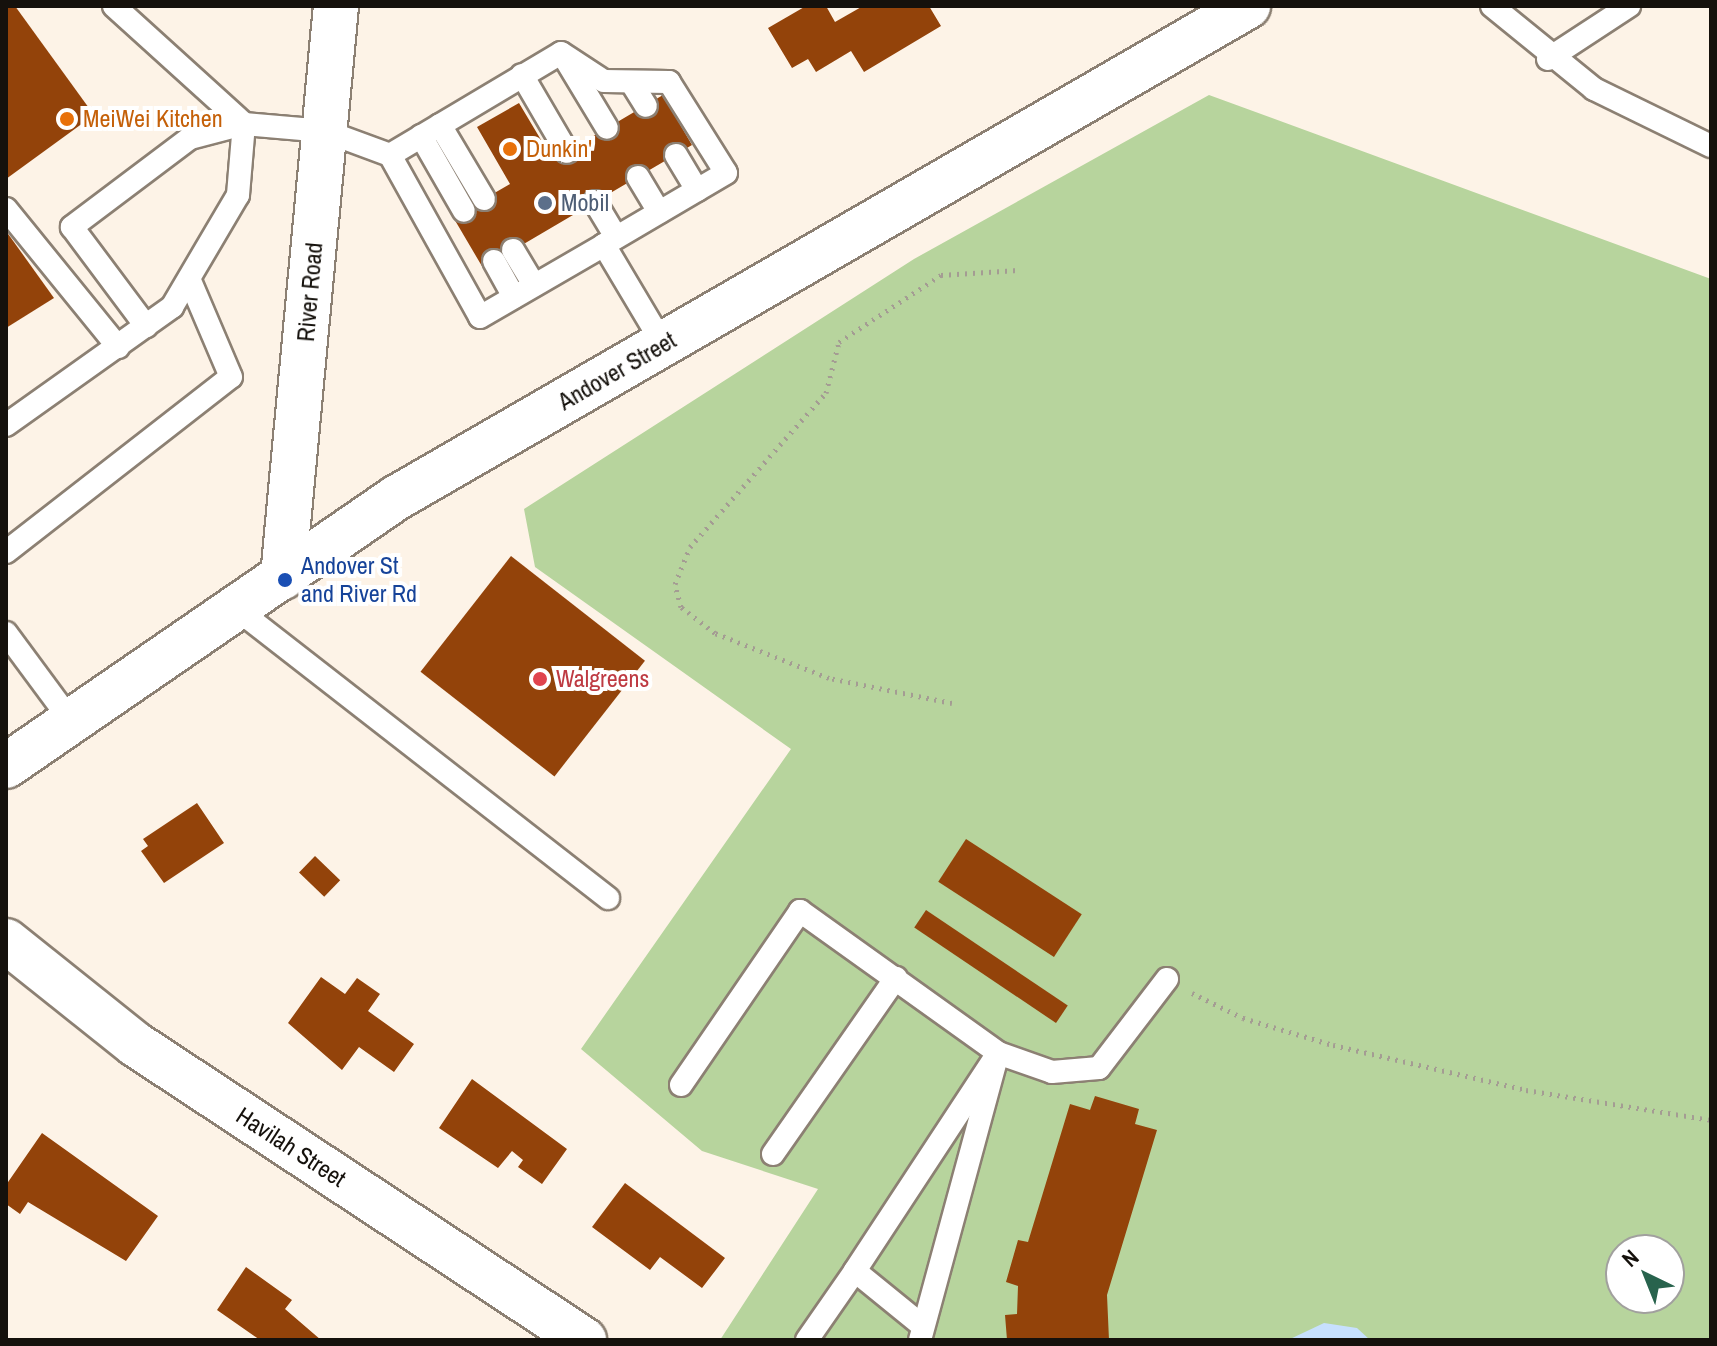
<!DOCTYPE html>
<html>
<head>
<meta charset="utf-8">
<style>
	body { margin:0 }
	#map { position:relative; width:1717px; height:1346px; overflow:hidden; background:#fdf3e7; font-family:"Archivo Narrow",sans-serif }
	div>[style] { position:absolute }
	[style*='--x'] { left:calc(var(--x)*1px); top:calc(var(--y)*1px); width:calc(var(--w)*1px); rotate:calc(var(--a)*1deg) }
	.green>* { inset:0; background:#b7d49d }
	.water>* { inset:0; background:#c7e0fe }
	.building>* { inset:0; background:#93430a; transform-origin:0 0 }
	.path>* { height:5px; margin-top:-2.5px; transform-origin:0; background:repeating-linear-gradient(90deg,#a49c93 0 2px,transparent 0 8px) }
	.roads { filter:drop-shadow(2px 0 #8c8073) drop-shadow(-2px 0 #8c8073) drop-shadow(0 2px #8c8073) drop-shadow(0 -2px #8c8073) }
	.lane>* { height:22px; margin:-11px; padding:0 11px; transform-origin:11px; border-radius:11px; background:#fff }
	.street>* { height:44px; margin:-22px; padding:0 22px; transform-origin:22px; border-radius:22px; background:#fff }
	.secondary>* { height:44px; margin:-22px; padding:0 22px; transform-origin:22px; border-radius:22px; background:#fff }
	.dots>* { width:22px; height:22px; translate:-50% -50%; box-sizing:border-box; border:4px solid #fff; border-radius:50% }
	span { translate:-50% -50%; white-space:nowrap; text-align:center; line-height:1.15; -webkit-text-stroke:8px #fff; paint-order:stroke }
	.food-label { font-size:24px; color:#c56008 }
	.left { translate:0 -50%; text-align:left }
	.service-label { font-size:24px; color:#4e5e75 }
	.street-label { font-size:24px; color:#15110c }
	.transit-label { font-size:24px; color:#164399 }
	.health-label { font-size:24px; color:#be3a42 }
	.frame { position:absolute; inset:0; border:8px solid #15110c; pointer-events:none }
	.north { position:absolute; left:1605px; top:1234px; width:80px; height:80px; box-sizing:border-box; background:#fff; border:2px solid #a1a09e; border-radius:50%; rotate:317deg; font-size:22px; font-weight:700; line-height:32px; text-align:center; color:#15110c }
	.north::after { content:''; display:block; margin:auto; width:28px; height:36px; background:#28634d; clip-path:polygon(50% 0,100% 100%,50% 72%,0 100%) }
</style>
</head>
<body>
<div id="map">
	<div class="green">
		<div style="clip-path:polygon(evenodd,1209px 95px,1711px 279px,1711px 1340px,720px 1340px,818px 1189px,702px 1151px,581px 1049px,791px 749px,535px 567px,524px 509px,914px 259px,1209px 95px,1621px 1250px,1669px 1250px,1669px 1298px,1621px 1298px,1621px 1250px)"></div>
	</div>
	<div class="water">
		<div style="clip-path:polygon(1324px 1323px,1357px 1328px,1370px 1340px,1288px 1340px)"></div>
	</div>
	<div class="building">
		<div style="clip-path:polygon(6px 6px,15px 6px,94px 115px,6px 179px)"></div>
		<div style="clip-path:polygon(806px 6px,826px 6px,835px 22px,863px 6px,929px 6px,941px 26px,864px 72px,851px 51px,816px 72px,808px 59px,792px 68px,768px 28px)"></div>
		<div style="clip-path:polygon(663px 95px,692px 145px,483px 268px,453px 217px,510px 184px,477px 127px,519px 103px,553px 160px)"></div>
		<div style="clip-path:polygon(6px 231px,54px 298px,6px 328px)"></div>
		<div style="left:511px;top:556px;width:170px;height:147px;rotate:38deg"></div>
		<div style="clip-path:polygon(197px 803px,224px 843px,164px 883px,141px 851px,148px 846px,143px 839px)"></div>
		<div style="left:966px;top:839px;width:138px;height:51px;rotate:33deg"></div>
		<div style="left:315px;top:856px;width:35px;height:23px;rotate:44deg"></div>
		<div style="left:926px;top:910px;width:171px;height:21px;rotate:34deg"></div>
		<div style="clip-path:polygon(321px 977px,345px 994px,357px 978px,380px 994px,368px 1011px,414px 1044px,394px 1072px,359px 1047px,342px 1070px,288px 1023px)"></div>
		<div style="clip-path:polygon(472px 1079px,567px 1149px,542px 1184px,518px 1167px,523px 1160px,512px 1151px,498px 1168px,439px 1128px)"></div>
		<div style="clip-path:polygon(1095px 1096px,1139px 1109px,1135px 1124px,1157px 1130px,1107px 1295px,1109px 1340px,1007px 1340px,1005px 1315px,1017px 1314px,1018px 1286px,1006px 1282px,1018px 1240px,1028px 1242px,1070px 1104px,1090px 1110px)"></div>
		<div style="clip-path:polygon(42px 1133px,158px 1216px,126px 1261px,28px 1202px,20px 1214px,6px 1204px,6px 1185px)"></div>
		<div style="clip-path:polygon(625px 1183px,725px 1258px,702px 1288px,660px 1257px,650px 1270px,592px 1227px)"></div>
		<div style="clip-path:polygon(246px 1267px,292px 1300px,285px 1309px,321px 1340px,260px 1340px,217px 1310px)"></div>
	</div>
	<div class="path">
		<div style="--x:952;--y:703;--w:126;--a:-168.5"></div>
		<div style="--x:829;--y:678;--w:123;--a:-158.5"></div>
		<div style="--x:715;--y:633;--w:43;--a:-142.6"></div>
		<div style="--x:681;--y:607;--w:24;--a:-105"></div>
		<div style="--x:675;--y:584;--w:40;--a:-68"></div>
		<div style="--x:690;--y:547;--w:205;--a:-48.6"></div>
		<div style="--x:826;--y:393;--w:53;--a:-75.7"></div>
		<div style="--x:839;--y:342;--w:122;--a:-33.3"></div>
		<div style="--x:941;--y:275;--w:77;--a:-3.7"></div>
		<div style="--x:1192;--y:993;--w:57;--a:26.1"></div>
		<div style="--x:1243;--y:1018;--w:94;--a:16.7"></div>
		<div style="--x:1333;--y:1045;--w:198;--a:13.1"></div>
		<div style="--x:1526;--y:1090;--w:187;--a:9.2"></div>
	</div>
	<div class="roads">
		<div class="lane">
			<div style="--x:114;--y:6;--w:176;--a:42.2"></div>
			<div style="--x:244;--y:124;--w:56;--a:165.5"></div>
			<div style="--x:190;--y:138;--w:148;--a:143"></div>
			<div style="--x:72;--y:227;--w:124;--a:53.2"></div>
			<div style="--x:1492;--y:6;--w:132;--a:39.1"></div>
			<div style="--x:1594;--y:89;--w:130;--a:26"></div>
			<div style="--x:1548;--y:59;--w:97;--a:-33.2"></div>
			<div style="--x:566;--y:60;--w:79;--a:58.9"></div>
			<div style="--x:522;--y:75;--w:89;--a:59.7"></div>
			<div style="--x:631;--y:82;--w:28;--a:58"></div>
			<div style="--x:440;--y:125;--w:86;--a:59.3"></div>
			<div style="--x:421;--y:136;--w:86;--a:60.2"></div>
			<div style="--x:390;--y:155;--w:199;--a:-30.8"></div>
			<div style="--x:561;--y:53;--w:51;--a:33.1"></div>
			<div style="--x:604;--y:81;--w:65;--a:0.9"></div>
			<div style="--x:669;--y:82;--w:107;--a:57.9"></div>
			<div style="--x:726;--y:173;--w:142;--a:149.5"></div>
			<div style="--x:676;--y:155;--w:41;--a:59"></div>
			<div style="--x:638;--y:177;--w:41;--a:59"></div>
			<div style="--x:595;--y:202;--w:41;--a:59"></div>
			<div style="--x:6;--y:209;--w:178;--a:50.9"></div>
			<div style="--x:513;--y:250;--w:41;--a:59"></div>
			<div style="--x:494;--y:261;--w:41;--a:60.9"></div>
			<div style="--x:6;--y:425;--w:204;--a:-35.4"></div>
			<div style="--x:172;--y:307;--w:130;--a:-59.5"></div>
			<div style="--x:238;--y:195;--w:71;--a:-85.2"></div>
			<div style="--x:244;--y:124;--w:81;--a:4.9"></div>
			<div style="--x:325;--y:131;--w:69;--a:20.3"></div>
			<div style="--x:390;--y:155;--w:185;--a:60.9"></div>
			<div style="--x:480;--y:317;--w:143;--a:-30.1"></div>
			<div style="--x:604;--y:245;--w:115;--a:59.2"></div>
			<div style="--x:6;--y:552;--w:285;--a:-37.9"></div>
			<div style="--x:231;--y:377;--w:104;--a:-113.1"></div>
			<div style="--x:238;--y:610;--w:469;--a:37.9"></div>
			<div style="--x:6;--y:633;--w:109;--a:53.5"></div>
			<div style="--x:681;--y:1085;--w:211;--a:-55.6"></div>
			<div style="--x:800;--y:911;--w:244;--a:35.6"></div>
			<div style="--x:998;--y:1053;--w:261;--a:123.3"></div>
			<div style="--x:773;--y:1154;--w:215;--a:-55.1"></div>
			<div style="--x:807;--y:1340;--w:84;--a:-55.2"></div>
			<div style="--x:855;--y:1271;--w:82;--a:39.1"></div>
			<div style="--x:920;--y:1340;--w:297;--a:-74.8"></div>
			<div style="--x:998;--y:1053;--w:57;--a:19.4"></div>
			<div style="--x:1052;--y:1072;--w:47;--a:-4.9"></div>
			<div style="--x:1099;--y:1068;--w:112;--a:-52.6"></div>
		</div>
		<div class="street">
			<div style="--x:6;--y:941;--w:165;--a:38.6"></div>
			<div style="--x:135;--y:1044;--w:538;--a:33.39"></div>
		</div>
		<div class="secondary">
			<div style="--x:283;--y:577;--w:573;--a:-84.7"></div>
			<div style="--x:6;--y:766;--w:473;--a:-34.5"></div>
			<div style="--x:396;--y:498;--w:984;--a:-30"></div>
		</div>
	</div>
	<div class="dots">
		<div style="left:67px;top:119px;background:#e8710a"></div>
		<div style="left:510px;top:149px;background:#e8710a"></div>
		<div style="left:545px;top:203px;background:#5c6f8a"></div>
		<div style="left:285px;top:580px;background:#1a4fb4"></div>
		<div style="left:540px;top:679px;background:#e0444e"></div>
	</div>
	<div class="food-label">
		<span class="left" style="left:83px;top:119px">MeiWei Kitchen</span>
		<span class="left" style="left:526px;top:149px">Dunkin'</span>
	</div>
	<div class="service-label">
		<span class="left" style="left:561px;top:203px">Mobil</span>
	</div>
	<div class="street-label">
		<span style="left:310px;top:292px;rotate:-85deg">River Road</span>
		<span style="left:617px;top:371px;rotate:-30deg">Andover Street</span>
		<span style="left:291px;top:1147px;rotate:33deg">Havilah Street</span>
	</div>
	<div class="transit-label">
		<span class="left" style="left:301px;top:580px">Andover St<br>and River Rd</span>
	</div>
	<div class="health-label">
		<span class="left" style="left:556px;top:679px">Walgreens</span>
	</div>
	<div class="frame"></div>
	<div class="north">N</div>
</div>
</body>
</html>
